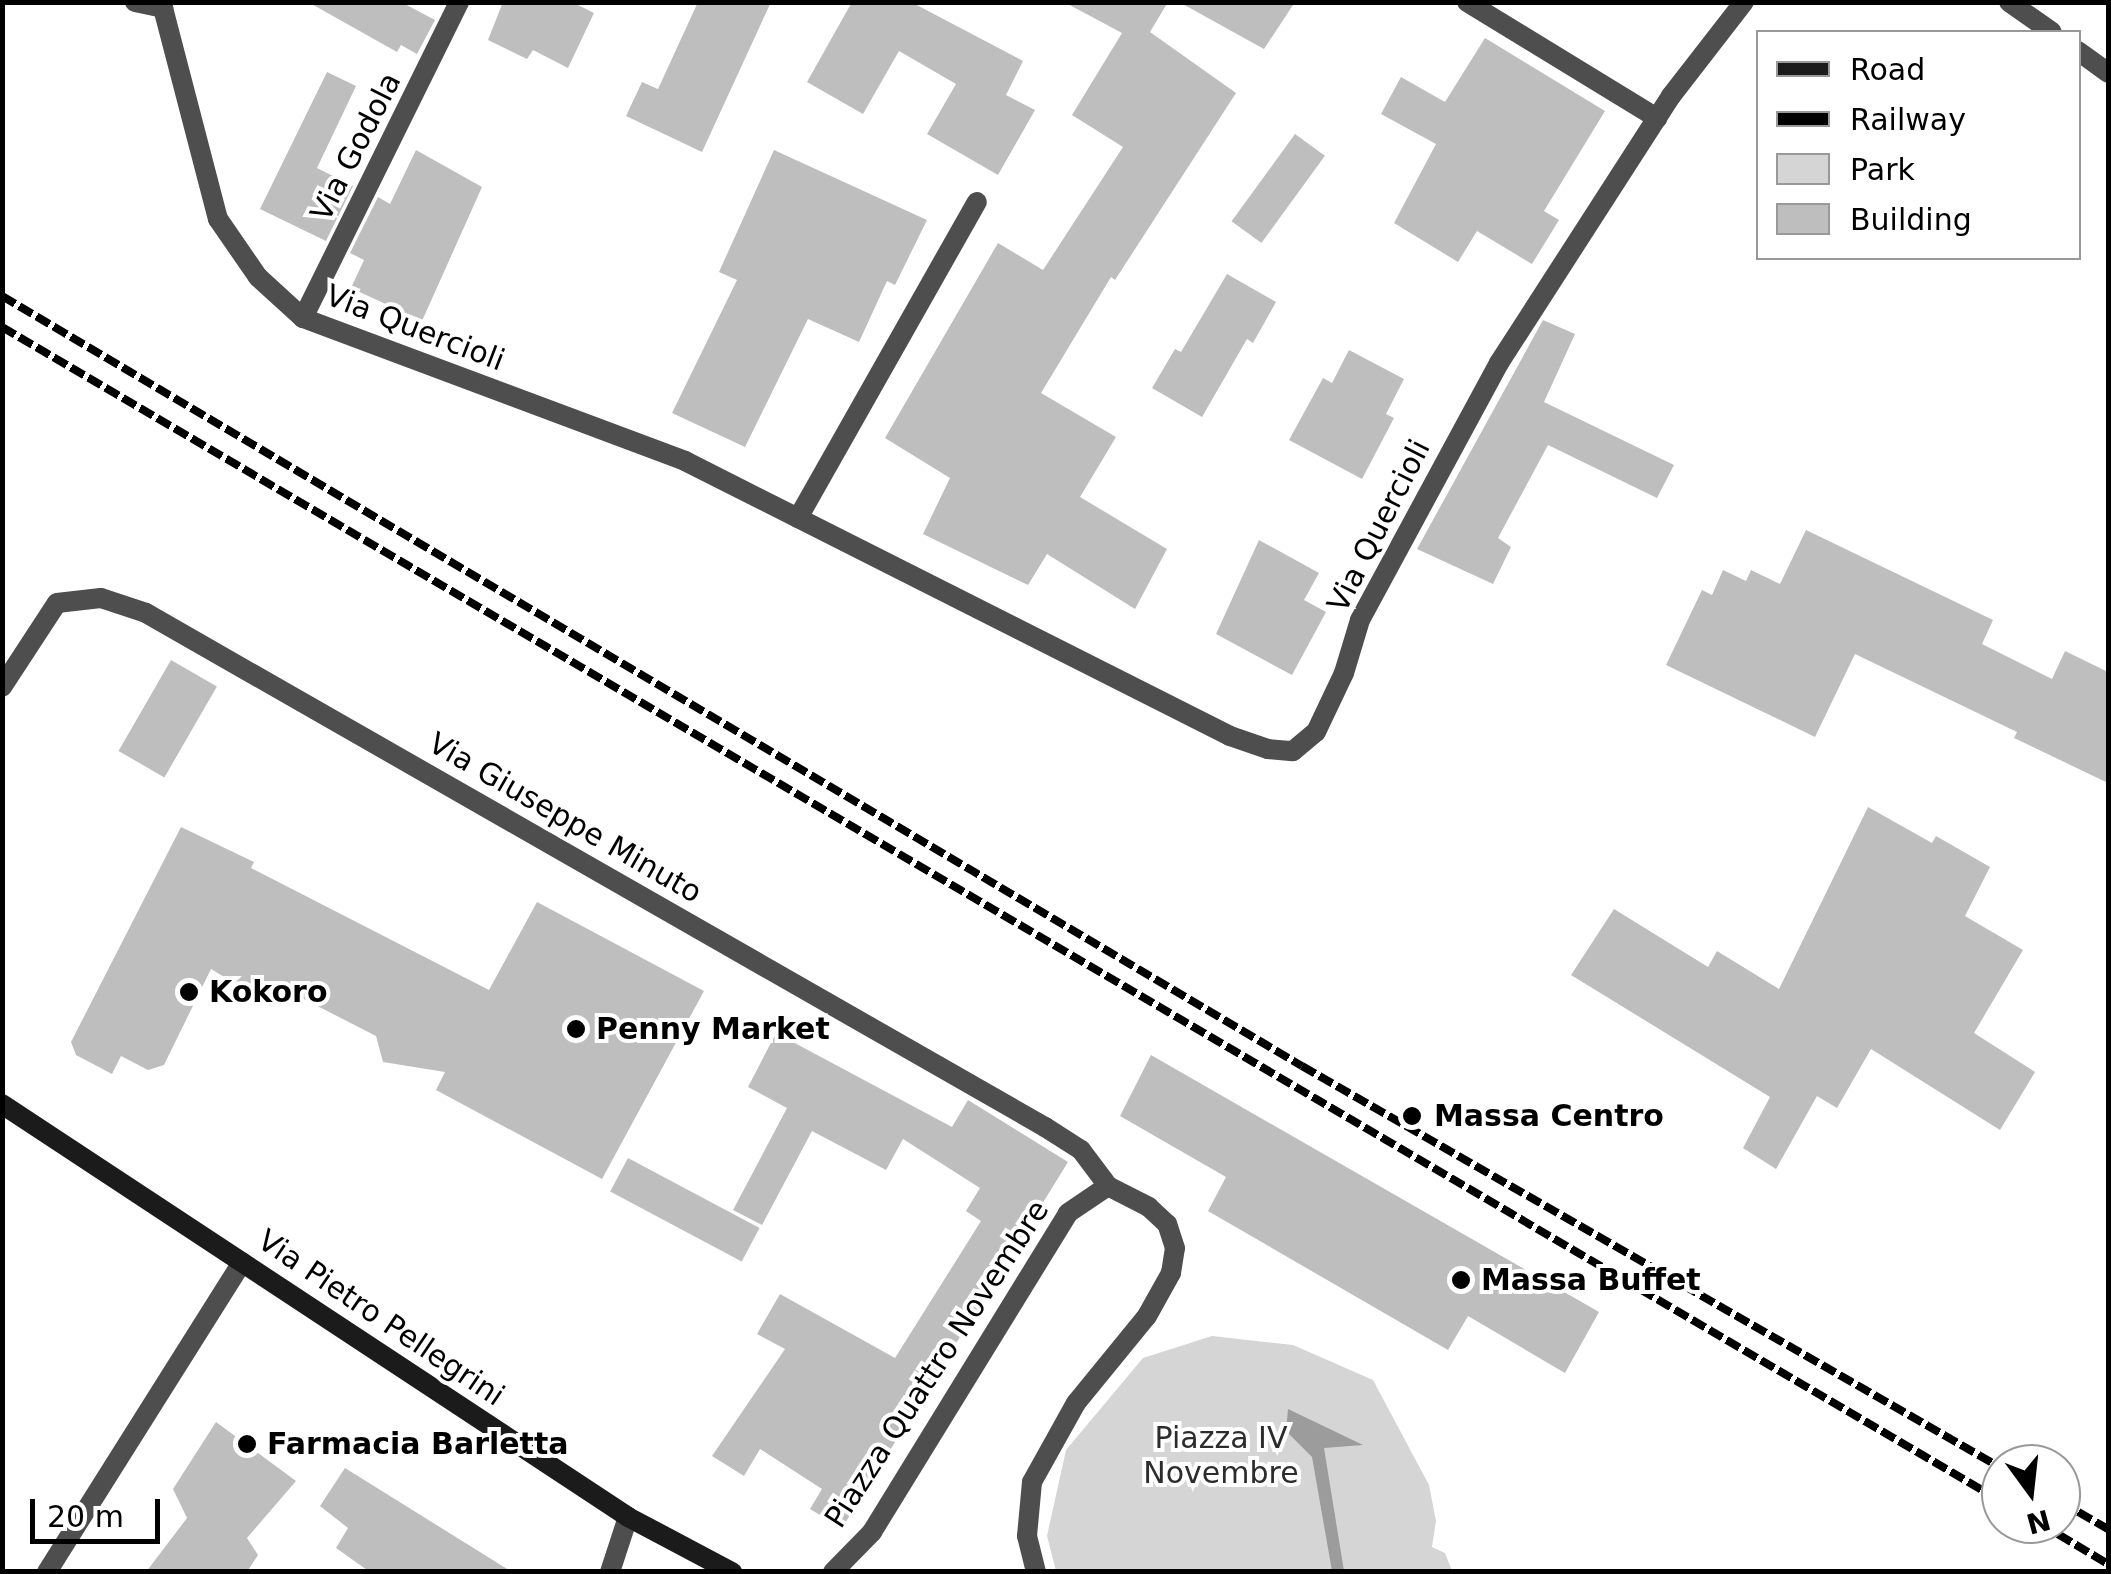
<!DOCTYPE html>
<html>
<head>
<meta charset="utf-8">
<style>
	body { margin:0 }
	#map { position:relative; width:2111px; height:1574px; overflow:hidden; background:#fff; font-family:"DejaVu Sans",sans-serif }
	div>[style] { position:absolute }
	[style*='--x'] { left:calc(var(--x)*1px); top:calc(var(--y)*1px); width:calc(var(--w)*1px); rotate:calc(var(--a)*1deg) }
	.green>* { inset:0; background:#d5d5d5 }
	.water>* { inset:0; background:#9c9c9c }
	.building>* { inset:0; background:#bebebe; transform-origin:0 0 }
	.minor>* { height:20px; margin:-10px; padding:0 10px; transform-origin:10px; border-radius:10px; background:#4e4e4e }
	.secondary>* { height:20px; margin:-10px; padding:0 10px; transform-origin:10px; border-radius:10px; background:#1b1b1b }
	.rail>* { height:8px; margin-top:-4px; transform-origin:0; background:repeating-linear-gradient(90deg,#000 0 15px,transparent 0 20px) }
	.dots>* { width:28px; height:28px; translate:-50% -50%; box-sizing:border-box; border:5px solid #fff; border-radius:50% }
	span { translate:-50% -50%; white-space:nowrap; text-align:center; line-height:1.15; -webkit-text-stroke:8px #fff; paint-order:stroke }
	.street-label { font-size:30px; color:#000 }
	.poi-label { font-size:30px; color:#000; font-weight:700 }
	.left { translate:0 -50%; text-align:left }
	.park-label { font-size:30px; color:#2c2c2c }
	.frame { position:absolute; inset:0; border:5px solid #000; pointer-events:none }
	.legend { position:absolute; left:1756px; top:30px; width:325px; height:230px; box-sizing:border-box; background:#fff; border:2px solid #999; margin:0; padding:12px 18px; list-style:none; font-size:30px; color:#000 }
	.legend li { display:flex; align-items:center; gap:20px; height:50px }
	.legend b { width:50px; border:2px solid #999 }
	.north { position:absolute; left:1981px; top:1444px; width:100px; height:100px; box-sizing:border-box; background:#fff; border:2px solid #999; border-radius:50%; rotate:165deg; font-size:28px; font-weight:700; line-height:40px; text-align:center; color:#000 }
	.north::after { content:''; display:block; margin:auto; width:35px; height:45px; background:#000; clip-path:polygon(50% 0,100% 100%,50% 72%,0 100%) }
	.scale { position:absolute; left:30px; top:1499px; width:130px; height:45px; box-sizing:border-box; border:5px solid #000; border-top:0; padding-left:12px; font-size:30px; line-height:35px; white-space:nowrap; color:#000; -webkit-text-stroke:8px #fff; paint-order:stroke }
</style>
</head>
<body>
<div id="map">
	<div class="green">
		<div style="clip-path:polygon(1212px 1336px,1293px 1345px,1373px 1380px,1429px 1485px,1436px 1521px,1432px 1547px,1445px 1553px,1452px 1571px,1056px 1571px,1047px 1536px,1066px 1450px,1143px 1358px)"></div>
	</div>
	<div class="water">
		<div style="clip-path:polygon(1288px 1409px,1363px 1445px,1324px 1448px,1344px 1571px,1332px 1571px,1312px 1457px,1286px 1431px)"></div>
	</div>
	<div class="building">
		<div style="clip-path:polygon(308px 2px,401px 2px,435px 20px,417px 54px,401px 45px,397px 52px)"></div>
		<div style="clip-path:polygon(503px 2px,572px 2px,594px 13px,568px 68px,533px 50px,527px 59px,488px 40px)"></div>
		<div style="clip-path:polygon(698px 2px,771px 2px,702px 152px,626px 116px,642px 82px,658px 89px)"></div>
		<div style="clip-path:polygon(852px 2px,911px 2px,1023px 61px,1006px 95px,1035px 110px,998px 175px,927px 134px,956px 84px,899px 51px,863px 114px,807px 82px)"></div>
		<div style="clip-path:polygon(1064px 2px,1168px 2px,1150px 32px,1236px 93px,1115px 280px,1111px 277px,1041px 393px,1116px 437px,1080px 497px,1167px 549px,1135px 609px,1047px 554px,1028px 585px,923px 534px,950px 478px,885px 438px,998px 243px,1043px 270px,1123px 147px,1072px 115px,1122px 33px)"></div>
		<div style="clip-path:polygon(1179px 2px,1295px 2px,1264px 49px)"></div>
		<div style="clip-path:polygon(1485px 38px,1605px 111px,1544px 211px,1559px 220px,1532px 264px,1477px 231px,1458px 262px,1394px 223px,1436px 144px,1381px 114px,1401px 77px,1445px 102px)"></div>
		<div style="clip-path:polygon(327px 72px,356px 86px,317px 168px,353px 186px,326px 241px,260px 209px)"></div>
		<div style="left:1295px;top:134px;width:37px;height:108px;rotate:36deg"></div>
		<div style="clip-path:polygon(416px 150px,482px 187px,422px 321px,351px 288px,364px 260px,350px 253px,378px 197px,390px 204px)"></div>
		<div style="clip-path:polygon(774px 150px,927px 220px,895px 285px,887px 281px,859px 342px,808px 319px,745px 447px,672px 413px,737px 280px,719px 272px)"></div>
		<div style="clip-path:polygon(1227px 274px,1276px 302px,1253px 343px,1247px 339px,1202px 417px,1152px 388px,1175px 349px,1181px 352px)"></div>
		<div style="clip-path:polygon(1543px 320px,1575px 334px,1544px 402px,1674px 465px,1657px 498px,1548px 445px,1498px 538px,1511px 547px,1493px 584px,1417px 549px)"></div>
		<div style="clip-path:polygon(1349px 350px,1404px 379px,1386px 414px,1394px 418px,1362px 479px,1289px 440px,1323px 378px,1332px 383px)"></div>
		<div style="clip-path:polygon(1806px 530px,1993px 620px,1982px 644px,2052px 679px,2065px 651px,2108px 672px,2108px 783px,2014px 738px,2017px 732px,1855px 654px,1815px 737px,1666px 665px,1702px 590px,1712px 595px,1723px 570px,1746px 581px,1751px 570px,1780px 584px)"></div>
		<div style="clip-path:polygon(1259px 540px,1319px 573px,1304px 600px,1326px 612px,1292px 675px,1216px 634px)"></div>
		<div style="left:171px;top:660px;width:53px;height:105px;rotate:30deg"></div>
		<div style="clip-path:polygon(1868px 807px,1932px 843px,1936px 836px,1990px 867px,1965px 916px,2023px 950px,1974px 1033px,2035px 1072px,2000px 1130px,1871px 1049px,1837px 1108px,1817px 1096px,1776px 1169px,1743px 1148px,1770px 1097px,1571px 975px,1614px 909px,1708px 967px,1717px 951px,1779px 989px)"></div>
		<div style="clip-path:polygon(181px 827px,254px 862px,251px 868px,489px 990px,537px 902px,704px 991px,602px 1179px,436px 1090px,445px 1072px,383px 1062px,376px 1036px,290px 992px,262px 1000px,211px 969px,164px 1065px,148px 1070px,121px 1056px,112px 1074px,76px 1055px,71px 1042px)"></div>
		<div style="clip-path:polygon(776px 1033px,952px 1127px,968px 1100px,1068px 1162px,842px 1528px,810px 1509px,822px 1489px,760px 1449px,744px 1476px,712px 1456px,785px 1349px,757px 1334px,780px 1294px,895px 1358px,981px 1221px,966px 1211px,980px 1188px,903px 1139px,886px 1170px,812px 1131px,762px 1225px,733px 1210px,787px 1108px,748px 1087px)"></div>
		<div style="clip-path:polygon(1151px 1055px,1599px 1312px,1565px 1373px,1468px 1316px,1448px 1350px,1208px 1211px,1226px 1177px,1120px 1116px)"></div>
		<div style="left:628px;top:1158px;width:149px;height:38px;rotate:28deg"></div>
		<div style="clip-path:polygon(216px 1422px,296px 1481px,247px 1538px,258px 1555px,247px 1572px,146px 1572px,187px 1518px,173px 1489px)"></div>
		<div style="clip-path:polygon(345px 1468px,512px 1572px,370px 1572px,336px 1548px,348px 1528px,320px 1506px)"></div>
	</div>
	<div class="minor">
		<div style="--x:135;--y:2;--w:29;--a:12"></div>
		<div style="--x:163;--y:8;--w:218;--a:75.4"></div>
		<div style="--x:218;--y:219;--w:70;--a:55.4"></div>
		<div style="--x:258;--y:277;--w:61;--a:42.3"></div>
		<div style="--x:303;--y:318;--w:408;--a:20.5"></div>
		<div style="--x:685;--y:461;--w:610;--a:26.77"></div>
		<div style="--x:1230;--y:736;--w:40;--a:18.9"></div>
		<div style="--x:1268;--y:749;--w:25;--a:5"></div>
		<div style="--x:1293;--y:751;--w:30;--a:-40"></div>
		<div style="--x:1316;--y:732;--w:65;--a:-64.6"></div>
		<div style="--x:1344;--y:673;--w:55;--a:-73.2"></div>
		<div style="--x:1360;--y:620;--w:292;--a:-61.6"></div>
		<div style="--x:1499;--y:363;--w:318;--a:-57.2"></div>
		<div style="--x:1671;--y:96;--w:119;--a:-52.2"></div>
		<div style="--x:1467;--y:2;--w:223;--a:31.4"></div>
		<div style="--x:2009;--y:2;--w:52;--a:34.9"></div>
		<div style="--x:2078;--y:51;--w:37;--a:36"></div>
		<div style="--x:303;--y:318;--w:352;--a:-63.7"></div>
		<div style="--x:798;--y:518;--w:363;--a:-60.5"></div>
		<div style="--x:2;--y:687;--w:100;--a:-56.8"></div>
		<div style="--x:57;--y:603;--w:44;--a:-6.5"></div>
		<div style="--x:101;--y:598;--w:47;--a:18.4"></div>
		<div style="--x:146;--y:613;--w:1036;--a:29.76"></div>
		<div style="--x:1045;--y:1127;--w:43;--a:32.6"></div>
		<div style="--x:1081;--y:1150;--w:45;--a:53.1"></div>
		<div style="--x:47;--y:1572;--w:366;--a:-57.8"></div>
		<div style="--x:610;--y:1572;--w:58;--a:-71.9"></div>
		<div style="--x:833;--y:1572;--w:56;--a:-45.7"></div>
		<div style="--x:872;--y:1532;--w:374;--a:-58.4"></div>
		<div style="--x:1068;--y:1213;--w:48;--a:-34"></div>
		<div style="--x:1036;--y:1572;--w:37;--a:-104"></div>
		<div style="--x:1027;--y:1536;--w:54;--a:-84.7"></div>
		<div style="--x:1032;--y:1482;--w:90;--a:-60.9"></div>
		<div style="--x:1076;--y:1403;--w:112;--a:-50.8"></div>
		<div style="--x:1147;--y:1316;--w:49;--a:-60.8"></div>
		<div style="--x:1171;--y:1273;--w:25;--a:-81"></div>
		<div style="--x:1175;--y:1248;--w:25;--a:-108"></div>
		<div style="--x:1167;--y:1224;--w:25;--a:-137"></div>
		<div style="--x:1149;--y:1207;--w:46;--a:-152.9"></div>
	</div>
	<div class="secondary">
		<div style="--x:2;--y:1104;--w:750;--a:33.41"></div>
		<div style="--x:628;--y:1517;--w:118;--a:27.9"></div>
	</div>
	<div class="rail">
		<div style="--x:2;--y:296;--w:1511;--a:30.64"></div>
		<div style="--x:1302;--y:1066;--w:806;--a:29.9"></div>
		<div style="--x:2;--y:327;--w:2318;--a:30.43"></div>
		<div style="--x:2061;--y:1502;--w:54;--a:29.9"></div>
		<div style="--x:2041;--y:1524;--w:78;--a:30.8"></div>
	</div>
	<div class="dots">
		<div style="left:189px;top:992px;background:#000"></div>
		<div style="left:576px;top:1029px;background:#000"></div>
		<div style="left:1412px;top:1116px;background:#000"></div>
		<div style="left:1461px;top:1280px;background:#000"></div>
		<div style="left:247px;top:1444px;background:#000"></div>
	</div>
	<div class="street-label">
		<span style="left:356px;top:147px;rotate:-63deg">Via Godola</span>
		<span style="left:415px;top:328px;rotate:21deg">Via Quercioli</span>
		<span style="left:1379px;top:526px;rotate:-63deg">Via Quercioli</span>
		<span style="left:565px;top:818px;rotate:30deg">Via Giuseppe Minuto</span>
		<span style="left:381px;top:1318px;rotate:34deg">Via Pietro Pellegrini</span>
		<span style="left:937px;top:1364px;rotate:-57deg">Piazza Quattro Novembre</span>
	</div>
	<div class="poi-label">
		<span class="left" style="left:209px;top:992px">Kokoro</span>
		<span class="left" style="left:596px;top:1029px">Penny Market</span>
		<span class="left" style="left:1434px;top:1116px">Massa Centro</span>
		<span class="left" style="left:1481px;top:1280px">Massa Buffet</span>
		<span class="left" style="left:267px;top:1444px">Farmacia Barletta</span>
	</div>
	<div class="park-label">
		<span style="left:1221px;top:1455px">Piazza IV<br>Novembre</span>
	</div>
	<div class="frame"></div>
	<ul class="legend">
	<li><b style="height:12px;background:#1b1b1b"></b>Road</li>
	<li><b style="height:12px;background:#000"></b>Railway</li>
	<li><b style="height:28px;background:#d5d5d5"></b>Park</li>
	<li><b style="height:28px;background:#bebebe"></b>Building</li>
	</ul>
	<div class="north">N</div>
	<div class="scale">20 m</div>
</div>
</body>
</html>
